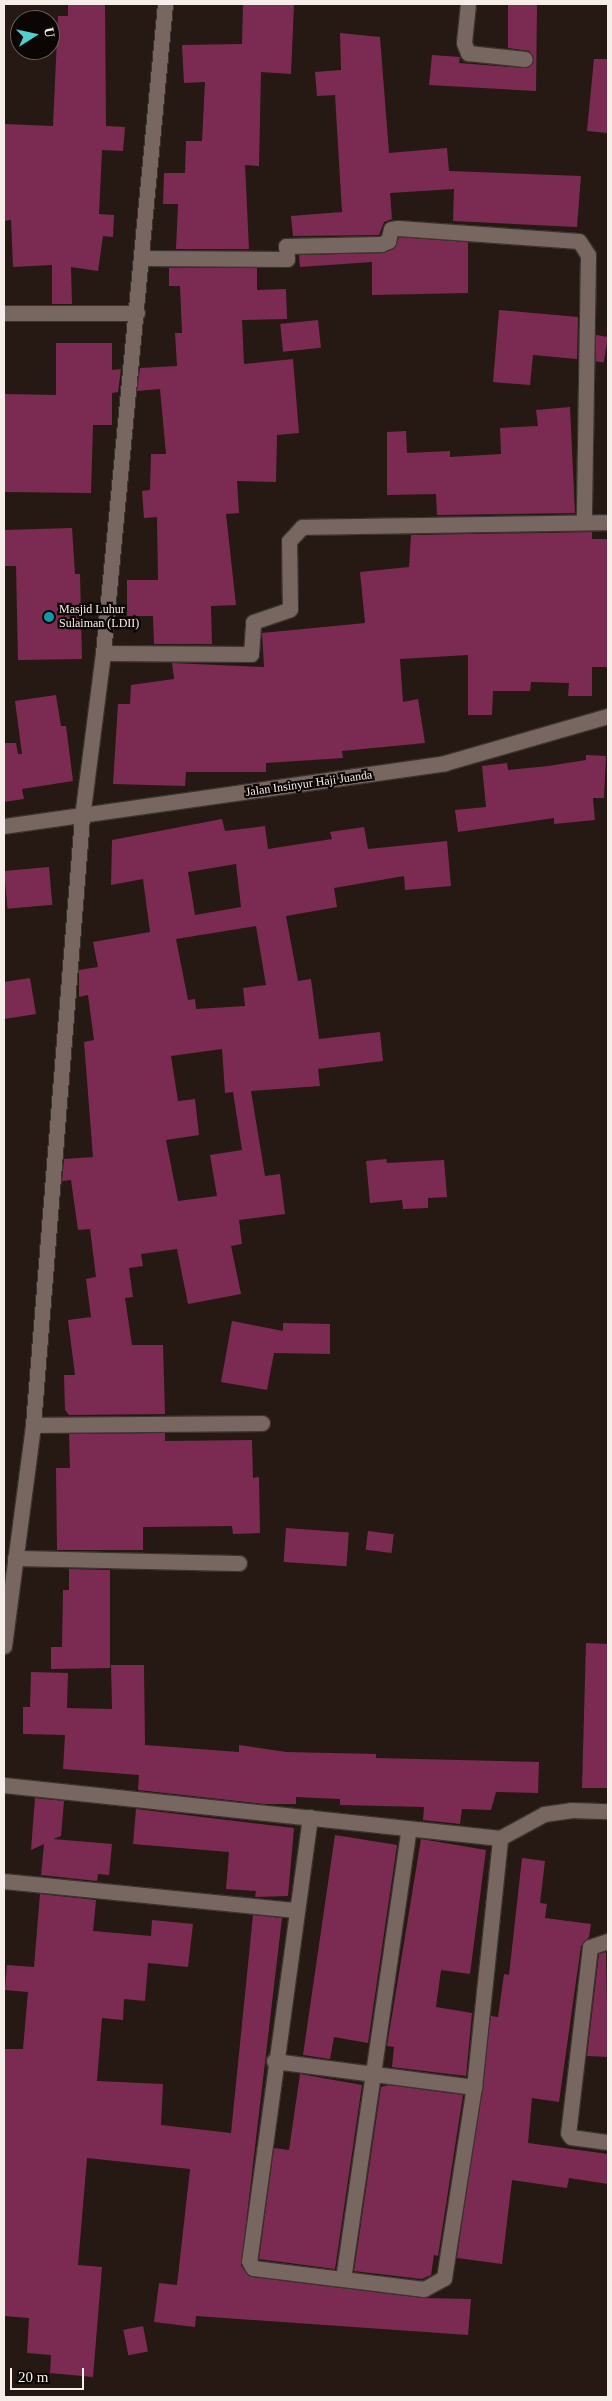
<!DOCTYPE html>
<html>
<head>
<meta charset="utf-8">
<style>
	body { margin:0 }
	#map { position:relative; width:612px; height:2401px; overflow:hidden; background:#261913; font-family:"Times New Roman",serif }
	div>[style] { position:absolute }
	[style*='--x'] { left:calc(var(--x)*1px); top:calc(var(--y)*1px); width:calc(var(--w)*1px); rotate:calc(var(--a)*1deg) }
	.building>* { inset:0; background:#7b2b51; transform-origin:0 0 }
	.roads { filter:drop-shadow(1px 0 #3c3330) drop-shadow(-1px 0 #3c3330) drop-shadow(0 1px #3c3330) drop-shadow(0 -1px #3c3330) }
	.minor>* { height:15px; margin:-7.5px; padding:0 7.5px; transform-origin:7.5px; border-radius:7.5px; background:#776760 }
	.dots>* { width:14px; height:14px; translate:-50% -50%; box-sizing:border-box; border:2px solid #0b0604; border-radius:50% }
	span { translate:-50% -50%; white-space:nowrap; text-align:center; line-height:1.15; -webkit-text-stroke:4.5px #0b0604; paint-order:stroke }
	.poi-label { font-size:12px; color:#f6ede9 }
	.left { translate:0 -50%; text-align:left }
	.street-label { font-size:12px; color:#f6ede9 }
	.frame { position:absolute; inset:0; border:5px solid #f6ede9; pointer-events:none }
	.north { position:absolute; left:10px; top:10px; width:50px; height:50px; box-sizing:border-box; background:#0b0604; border:1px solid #696260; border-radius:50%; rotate:80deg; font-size:14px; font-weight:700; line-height:20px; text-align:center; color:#f6ede9 }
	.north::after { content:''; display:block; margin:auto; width:18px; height:22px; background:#52cdd0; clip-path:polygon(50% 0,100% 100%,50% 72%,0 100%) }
	.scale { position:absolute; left:10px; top:2368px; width:74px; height:22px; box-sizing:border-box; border:2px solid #f6ede9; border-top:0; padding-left:6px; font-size:15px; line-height:18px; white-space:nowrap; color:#f6ede9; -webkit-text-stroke:4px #0b0604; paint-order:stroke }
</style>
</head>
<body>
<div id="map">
	<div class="building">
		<div style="clip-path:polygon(68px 4px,105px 4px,106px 126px,125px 127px,123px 151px,102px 150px,99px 214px,114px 215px,113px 237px,103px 236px,98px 271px,71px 267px,72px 304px,52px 304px,52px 265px,13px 267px,11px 220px,4px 221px,4px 124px,53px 126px,58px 16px,68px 16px)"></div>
		<div style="clip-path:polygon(243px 4px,294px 4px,291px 74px,261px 72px,259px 166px,245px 165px,249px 249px,176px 249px,178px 204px,163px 204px,164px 173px,185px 173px,186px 141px,202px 141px,205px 82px,184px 83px,182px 45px,242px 44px)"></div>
		<div style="clip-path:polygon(508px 4px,537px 4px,536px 91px,429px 85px,432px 55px,460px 57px,459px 63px,524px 68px,532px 65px,530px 51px,508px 48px)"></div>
		<div style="clip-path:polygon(340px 33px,380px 37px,389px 153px,447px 148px,449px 171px,581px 176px,577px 227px,453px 221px,454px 189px,390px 193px,392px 219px,384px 222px,379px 235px,293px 236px,291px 216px,342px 212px,335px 95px,317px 96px,315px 72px,341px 70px)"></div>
		<div style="clip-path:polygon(594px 59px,608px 59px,608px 133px,587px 131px)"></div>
		<div style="clip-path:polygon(399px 237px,468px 242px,468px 293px,372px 295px,372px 262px,300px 267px,299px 255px,382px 253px,395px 247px)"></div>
		<div style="clip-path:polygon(169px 268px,257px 268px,257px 290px,286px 289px,287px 319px,242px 320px,244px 364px,293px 359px,299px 433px,277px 435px,276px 482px,237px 481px,239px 513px,226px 514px,236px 605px,211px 606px,212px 644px,154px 644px,153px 616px,127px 616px,127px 580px,158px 580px,157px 517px,144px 518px,142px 491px,150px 490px,151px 454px,166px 454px,160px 389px,137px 391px,140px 368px,177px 366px,175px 333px,182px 333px,180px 286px,169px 286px)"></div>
		<div style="clip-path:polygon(499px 310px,578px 317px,577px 359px,533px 355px,530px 385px,493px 382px)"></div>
		<div style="left:318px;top:320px;width:28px;height:38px;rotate:84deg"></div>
		<div style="left:596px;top:335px;width:12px;height:26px;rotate:9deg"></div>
		<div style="clip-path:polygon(56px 343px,112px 343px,112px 370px,121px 369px,118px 392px,112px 393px,112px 425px,93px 425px,91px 493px,4px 492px,4px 394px,56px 395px)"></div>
		<div style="clip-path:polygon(570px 407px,575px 513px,437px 515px,436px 494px,387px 495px,387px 432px,406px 431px,407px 453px,450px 451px,450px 457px,501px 454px,500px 428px,538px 426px,536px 410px)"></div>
		<div style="clip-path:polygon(72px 528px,75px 574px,80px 574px,82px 659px,18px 660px,16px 566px,4px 566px,4px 530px)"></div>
		<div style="clip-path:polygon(592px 532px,592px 539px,608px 539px,608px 667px,592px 667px,592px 696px,568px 696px,569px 683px,531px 682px,530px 691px,493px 691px,492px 715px,468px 715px,468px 655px,400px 659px,403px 702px,418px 699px,425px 743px,342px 751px,343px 758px,266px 763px,266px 772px,186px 772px,185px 786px,113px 784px,118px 704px,130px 704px,131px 685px,174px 679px,172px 663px,264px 667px,262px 633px,365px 623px,360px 572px,409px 567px,411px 535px)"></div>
		<div style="clip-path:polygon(56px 695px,61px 726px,66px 726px,73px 781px,22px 789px,24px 799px,4px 802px,4px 743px,16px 743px,18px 754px,22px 754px,15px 701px)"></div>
		<div style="clip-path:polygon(586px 755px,606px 756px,604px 798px,593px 798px,595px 820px,554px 824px,554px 818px,458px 832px,455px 810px,486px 807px,482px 766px,507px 763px,508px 770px,548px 766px,586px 760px)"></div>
		<div style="clip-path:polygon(evenodd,222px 819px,225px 831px,265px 826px,268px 849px,332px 839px,330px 832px,364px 827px,368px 849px,447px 841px,451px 886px,405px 890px,404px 876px,334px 888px,337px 907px,286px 916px,298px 981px,311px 979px,319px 1039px,380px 1032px,383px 1061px,318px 1069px,320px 1086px,251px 1091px,265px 1176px,280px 1174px,285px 1214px,239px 1220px,242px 1244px,231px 1246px,241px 1294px,188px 1304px,177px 1249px,141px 1254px,143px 1266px,129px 1268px,133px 1297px,125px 1298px,132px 1345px,163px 1345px,165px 1414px,69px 1415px,65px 1410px,64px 1375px,75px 1375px,68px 1320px,91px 1317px,86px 1279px,96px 1277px,90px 1229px,78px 1230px,71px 1180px,62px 1181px,64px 1159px,93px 1157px,84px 1042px,94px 1040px,88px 995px,79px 997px,79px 970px,98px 967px,93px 942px,150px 932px,143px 879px,111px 885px,112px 840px,222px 819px,236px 864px,241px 907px,195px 915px,188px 872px,236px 864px,222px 819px,256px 926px,266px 985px,243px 988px,245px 1006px,196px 1009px,195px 999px,188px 1000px,176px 939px,256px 926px,222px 819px,222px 1049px,225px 1093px,233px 1092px,242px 1150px,210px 1155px,217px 1196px,178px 1201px,166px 1140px,199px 1135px,195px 1099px,178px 1101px,171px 1056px,222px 1049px)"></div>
		<div style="left:49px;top:867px;width:38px;height:45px;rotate:85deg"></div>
		<div style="clip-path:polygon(30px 978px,36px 1014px,4px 1019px,4px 982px)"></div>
		<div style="clip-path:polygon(386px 1159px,387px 1163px,444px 1160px,447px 1197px,428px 1198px,428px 1208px,403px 1209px,402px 1200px,370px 1203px,366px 1161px)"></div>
		<div style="clip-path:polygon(232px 1321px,283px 1331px,283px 1323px,330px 1324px,330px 1354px,274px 1353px,267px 1390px,221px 1382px)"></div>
		<div style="clip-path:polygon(165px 1433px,165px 1441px,252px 1440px,253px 1478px,259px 1477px,260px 1533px,233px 1534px,232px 1526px,143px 1527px,143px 1550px,57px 1550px,56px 1468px,70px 1468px,69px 1434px)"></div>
		<div style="left:286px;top:1528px;width:63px;height:34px;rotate:4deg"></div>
		<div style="left:368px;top:1531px;width:26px;height:19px;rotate:7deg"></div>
		<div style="clip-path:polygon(69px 1569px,110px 1570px,110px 1668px,51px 1669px,51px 1647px,62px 1647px,63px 1590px,69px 1590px)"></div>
		<div style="clip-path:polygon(586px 1643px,608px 1644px,608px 1788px,582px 1788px)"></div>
		<div style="clip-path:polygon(111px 1665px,144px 1665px,145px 1745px,239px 1752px,239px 1745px,286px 1752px,376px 1754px,376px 1758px,539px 1762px,538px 1793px,496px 1792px,491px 1810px,462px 1809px,460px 1824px,423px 1820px,424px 1807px,340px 1805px,340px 1799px,296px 1797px,296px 1804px,265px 1804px,138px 1790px,139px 1775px,63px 1769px,65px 1735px,23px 1734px,23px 1707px,30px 1707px,31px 1672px,68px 1673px,67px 1708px,112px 1709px)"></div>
		<div style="clip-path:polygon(35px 1798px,64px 1801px,61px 1836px,53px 1839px,112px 1844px,109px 1875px,98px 1874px,97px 1881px,41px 1875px,44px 1844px,31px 1850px)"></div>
		<div style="clip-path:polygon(136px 1809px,294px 1828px,288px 1896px,255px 1897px,256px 1891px,226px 1889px,229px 1852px,133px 1844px)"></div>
		<div style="clip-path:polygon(335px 1835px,397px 1845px,368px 2043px,334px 2037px,330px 2059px,303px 2055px)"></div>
		<div style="clip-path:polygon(421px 1839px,486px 1850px,470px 1974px,441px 1970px,436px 2007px,472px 2013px,466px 2076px,392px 2067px,394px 2047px,387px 2046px)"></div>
		<div style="clip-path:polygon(522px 1858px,545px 1861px,540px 1903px,547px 1904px,545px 1918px,591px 1924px,589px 1937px,581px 1946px,559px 2102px,532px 2098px,528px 2143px,608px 2154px,608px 2184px,569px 2178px,567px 2188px,512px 2180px,502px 2264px,457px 2258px,491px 2016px,498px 2017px,504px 1974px,509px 1975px)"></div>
		<div style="clip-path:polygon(40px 1894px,96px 1900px,93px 1931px,151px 1936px,152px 1920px,193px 1924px,188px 1967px,148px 1963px,145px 2001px,124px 1999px,123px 2020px,102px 2018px,97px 2081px,163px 2084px,161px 2125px,231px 2133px,253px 1915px,282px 1918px,241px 2266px,252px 2277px,423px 2298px,471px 2299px,468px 2335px,196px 2316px,195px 2327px,154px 2322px,159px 2283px,177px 2285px,190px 2169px,87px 2158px,78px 2265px,102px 2267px,93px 2377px,50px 2373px,51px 2355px,27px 2353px,29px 2318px,4px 2316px,4px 2049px,23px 2049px,28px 1992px,5px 1990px,7px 1965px,34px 1967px)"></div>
		<div style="clip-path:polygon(606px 1952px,608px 2057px,587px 2056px,599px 1954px)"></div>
		<div style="clip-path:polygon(300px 2074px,362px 2085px,335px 2269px,259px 2259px,274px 2148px,289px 2150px)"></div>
		<div style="clip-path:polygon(389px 2085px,463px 2095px,438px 2256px,434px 2255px,431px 2275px,422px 2279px,354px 2271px,381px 2087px)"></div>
		<div style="left:143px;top:2326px;width:26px;height:20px;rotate:79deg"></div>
	</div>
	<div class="roads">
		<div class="minor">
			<div style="--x:468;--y:4;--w:39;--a:96"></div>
			<div style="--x:464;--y:43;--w:11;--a:68"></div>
			<div style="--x:468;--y:53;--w:57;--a:6"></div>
			<div style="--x:142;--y:258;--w:145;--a:0.4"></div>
			<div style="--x:287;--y:259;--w:13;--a:-94"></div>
			<div style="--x:286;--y:246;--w:95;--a:-1.2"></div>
			<div style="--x:381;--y:244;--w:8;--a:-23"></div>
			<div style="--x:388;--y:241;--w:12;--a:-76"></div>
			<div style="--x:391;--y:229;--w:7;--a:-8"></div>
			<div style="--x:398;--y:228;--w:181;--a:4.1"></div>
			<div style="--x:579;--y:241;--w:17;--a:57"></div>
			<div style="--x:588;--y:255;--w:267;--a:90.9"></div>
			<div style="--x:4;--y:313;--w:133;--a:0"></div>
			<div style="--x:103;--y:653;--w:148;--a:0.4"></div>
			<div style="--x:251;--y:654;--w:32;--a:-86"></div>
			<div style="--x:253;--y:622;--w:39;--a:-19"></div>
			<div style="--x:290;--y:609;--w:68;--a:-90.8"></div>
			<div style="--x:289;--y:541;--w:19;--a:-47"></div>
			<div style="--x:302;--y:527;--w:306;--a:-0.9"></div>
			<div style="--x:4;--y:826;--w:445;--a:-8.1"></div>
			<div style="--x:445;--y:763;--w:170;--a:-16.1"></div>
			<div style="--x:33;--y:1425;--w:229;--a:-0.5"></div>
			<div style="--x:15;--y:1558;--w:224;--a:1.3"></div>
			<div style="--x:4;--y:1646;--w:223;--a:-82.5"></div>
			<div style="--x:33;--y:1425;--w:610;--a:-85.39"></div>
			<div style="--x:82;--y:817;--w:165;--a:-82.7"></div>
			<div style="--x:103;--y:653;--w:652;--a:-84.54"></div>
			<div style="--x:4;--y:1785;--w:499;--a:6.1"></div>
			<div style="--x:500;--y:1838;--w:50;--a:-28.6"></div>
			<div style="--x:544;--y:1814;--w:27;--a:-8"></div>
			<div style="--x:571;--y:1810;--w:37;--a:2"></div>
			<div style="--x:310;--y:1817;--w:448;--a:97.8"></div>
			<div style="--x:249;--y:2261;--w:8;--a:60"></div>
			<div style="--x:253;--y:2268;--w:172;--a:7"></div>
			<div style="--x:424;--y:2289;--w:23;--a:-29"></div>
			<div style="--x:444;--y:2278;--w:193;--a:-81.1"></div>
			<div style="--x:474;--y:2087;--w:250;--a:-84"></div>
			<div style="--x:4;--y:1881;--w:291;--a:5.7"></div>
			<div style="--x:608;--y:1941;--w:19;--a:162"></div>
			<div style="--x:590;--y:1947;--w:187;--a:96.7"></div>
			<div style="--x:568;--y:2133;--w:5;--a:53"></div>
			<div style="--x:571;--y:2137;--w:37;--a:8"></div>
			<div style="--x:274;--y:2061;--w:202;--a:7.4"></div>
			<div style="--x:343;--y:2279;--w:455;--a:-81.7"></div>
		</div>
	</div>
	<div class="dots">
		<div style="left:49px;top:617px;background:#0f9aa8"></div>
	</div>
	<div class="poi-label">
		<span class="left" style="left:59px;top:617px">Masjid Luhur<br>Sulaiman (LDII)</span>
	</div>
	<div class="street-label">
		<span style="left:309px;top:784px;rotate:-8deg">Jalan Insinyur Haji Juanda</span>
	</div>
	<div class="frame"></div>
	<div class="north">U</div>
	<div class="scale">20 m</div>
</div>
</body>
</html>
